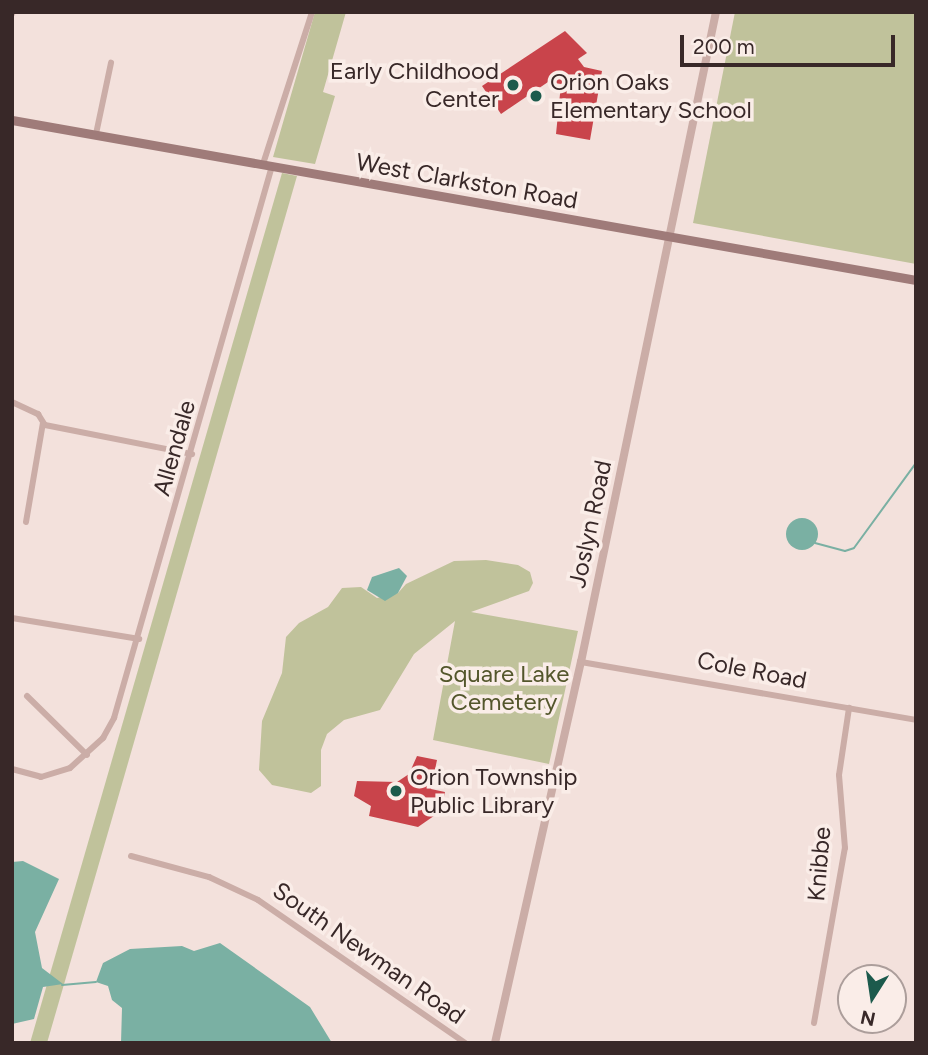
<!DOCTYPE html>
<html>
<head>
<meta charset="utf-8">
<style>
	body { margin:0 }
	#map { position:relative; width:928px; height:1055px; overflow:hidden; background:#f3e1dc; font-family:Figtree,sans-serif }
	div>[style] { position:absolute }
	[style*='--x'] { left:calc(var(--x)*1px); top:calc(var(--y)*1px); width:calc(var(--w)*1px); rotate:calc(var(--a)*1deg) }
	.green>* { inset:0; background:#c0c29b }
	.water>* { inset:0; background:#7ab0a3 }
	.round { border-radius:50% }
	.stream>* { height:2px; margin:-1px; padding:0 1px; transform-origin:1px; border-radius:1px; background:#7ab0a3 }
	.building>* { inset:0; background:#c9444b }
	.minor>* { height:6px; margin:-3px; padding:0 3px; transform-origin:3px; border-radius:3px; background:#cbada7 }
	.tertiary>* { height:8px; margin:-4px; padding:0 4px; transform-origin:4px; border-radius:4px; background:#cbada7 }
	.secondary>* { height:9px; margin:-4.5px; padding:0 4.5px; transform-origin:4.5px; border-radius:4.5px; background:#9f7b79 }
	.dots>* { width:19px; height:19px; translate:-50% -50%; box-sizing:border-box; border:4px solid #faede8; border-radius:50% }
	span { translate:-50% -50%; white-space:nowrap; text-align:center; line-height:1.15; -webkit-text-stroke:7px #faede8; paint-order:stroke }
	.poi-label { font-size:24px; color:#382828 }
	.right { translate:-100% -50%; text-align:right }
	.left { translate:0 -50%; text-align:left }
	.street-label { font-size:24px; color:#382828 }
	.park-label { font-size:24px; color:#53562b }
	.frame { position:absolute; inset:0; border:14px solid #382828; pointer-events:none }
	.north { position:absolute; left:837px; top:964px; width:70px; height:70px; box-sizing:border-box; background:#faede8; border:2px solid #ac9e9b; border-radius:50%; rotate:192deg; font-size:19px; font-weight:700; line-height:28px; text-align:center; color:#382828 }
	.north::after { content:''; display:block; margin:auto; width:24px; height:32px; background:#1c5a4c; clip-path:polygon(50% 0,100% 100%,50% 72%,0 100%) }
	.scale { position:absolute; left:680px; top:35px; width:215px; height:32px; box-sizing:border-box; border:4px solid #382828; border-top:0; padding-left:9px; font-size:21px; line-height:24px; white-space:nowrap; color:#382828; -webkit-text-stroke:5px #faede8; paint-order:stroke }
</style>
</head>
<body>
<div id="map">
	<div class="green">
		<div style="clip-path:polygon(315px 12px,346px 12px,323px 92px,335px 96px,315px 164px,273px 157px)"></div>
		<div style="clip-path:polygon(735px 12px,916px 12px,916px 264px,693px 223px)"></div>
		<div style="clip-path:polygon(282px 173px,297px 176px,109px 829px,47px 1043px,30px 1043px)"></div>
		<div style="clip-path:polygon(486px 560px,518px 565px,530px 572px,533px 583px,529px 591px,471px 612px,578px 631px,549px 764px,433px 740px,455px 621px,414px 654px,380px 710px,344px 720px,327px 734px,321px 750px,321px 786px,311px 793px,272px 785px,259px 770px,262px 721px,282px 673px,286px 637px,299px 623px,328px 607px,342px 588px,361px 587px,377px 598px,398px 593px,406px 584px,454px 561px)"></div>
	</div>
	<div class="water">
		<div class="round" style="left:786px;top:518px;width:32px;height:32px"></div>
		<div style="clip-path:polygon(399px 568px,407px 576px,398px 593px,385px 601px,367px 590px,372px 577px)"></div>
		<div style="clip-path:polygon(23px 861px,59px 879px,35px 932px,42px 968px,63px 984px,43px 987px,34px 1019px,12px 1024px,12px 862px)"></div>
		<div style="clip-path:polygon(220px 943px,310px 1007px,332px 1043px,121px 1043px,122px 1008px,112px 1000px,108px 986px,96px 982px,103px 963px,130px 949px,182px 946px,194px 951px)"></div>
	</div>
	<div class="stream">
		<div style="--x:815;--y:543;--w:31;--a:15"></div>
		<div style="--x:845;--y:551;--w:9;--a:-18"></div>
		<div style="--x:854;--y:548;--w:105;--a:-53.9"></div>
		<div style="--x:62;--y:985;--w:34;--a:-5"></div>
	</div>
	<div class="building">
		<div style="clip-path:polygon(565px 31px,587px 53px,578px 59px,584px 67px,602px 71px,590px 140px,556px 134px,561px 84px,548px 82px,501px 114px,482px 86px)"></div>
		<div style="clip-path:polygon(417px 756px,437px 760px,431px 789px,445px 792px,441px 811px,418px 827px,369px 816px,371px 806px,354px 796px,357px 781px,397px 782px,409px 774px)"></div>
	</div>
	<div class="minor">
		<div style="--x:12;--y:14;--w:2;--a:-63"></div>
		<div style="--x:96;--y:134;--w:73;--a:-78.1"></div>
		<div style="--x:263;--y:164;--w:160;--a:-72.1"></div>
		<div style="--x:12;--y:402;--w:29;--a:25"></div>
		<div style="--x:38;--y:414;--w:13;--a:58"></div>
		<div style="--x:45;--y:425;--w:150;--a:11.2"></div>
		<div style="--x:26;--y:522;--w:100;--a:-80.3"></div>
		<div style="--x:12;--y:618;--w:129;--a:9.4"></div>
		<div style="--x:581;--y:662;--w:340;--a:9.8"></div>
		<div style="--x:27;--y:696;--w:84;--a:44.5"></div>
		<div style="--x:12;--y:769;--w:30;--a:15"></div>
		<div style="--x:41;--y:777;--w:30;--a:-17"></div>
		<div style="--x:70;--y:768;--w:45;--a:-42.3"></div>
		<div style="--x:103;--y:738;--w:23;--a:-61"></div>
		<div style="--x:114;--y:718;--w:574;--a:-74.03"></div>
		<div style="--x:131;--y:856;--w:81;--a:15.1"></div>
		<div style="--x:209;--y:877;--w:54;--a:25.1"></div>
		<div style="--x:258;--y:900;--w:252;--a:34.6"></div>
		<div style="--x:814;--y:1023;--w:178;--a:-80"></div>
		<div style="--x:845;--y:848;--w:73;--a:-94.7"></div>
		<div style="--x:839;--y:775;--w:68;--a:-81.5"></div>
	</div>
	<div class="tertiary">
		<div style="--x:495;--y:1043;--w:391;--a:-77.3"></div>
		<div style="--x:581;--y:662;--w:664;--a:-78.27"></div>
	</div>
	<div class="secondary">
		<div style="--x:12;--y:120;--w:918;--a:10.04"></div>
	</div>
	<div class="dots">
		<div style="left:513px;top:85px;background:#1c5a4c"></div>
		<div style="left:536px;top:96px;background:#1c5a4c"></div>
		<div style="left:396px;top:791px;background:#1c5a4c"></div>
	</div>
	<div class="poi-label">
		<span class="right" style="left:499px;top:85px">Early Childhood<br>Center</span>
		<span class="left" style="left:550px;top:96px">Orion Oaks<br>Elementary School</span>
		<span class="left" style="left:410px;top:791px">Orion Township<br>Public Library</span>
	</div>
	<div class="street-label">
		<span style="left:467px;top:181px;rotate:10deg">West Clarkston Road</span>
		<span style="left:174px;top:448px;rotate:-74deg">Allendale</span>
		<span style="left:590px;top:524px;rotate:-78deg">Joslyn Road</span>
		<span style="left:752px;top:670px;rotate:11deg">Cole Road</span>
		<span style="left:819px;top:864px;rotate:-85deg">Knibbe</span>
		<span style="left:369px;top:953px;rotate:35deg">South Newman Road</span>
	</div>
	<div class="park-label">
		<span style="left:504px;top:688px">Square Lake<br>Cemetery</span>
	</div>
	<div class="frame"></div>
	<div class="north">N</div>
	<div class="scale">200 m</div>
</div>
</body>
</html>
